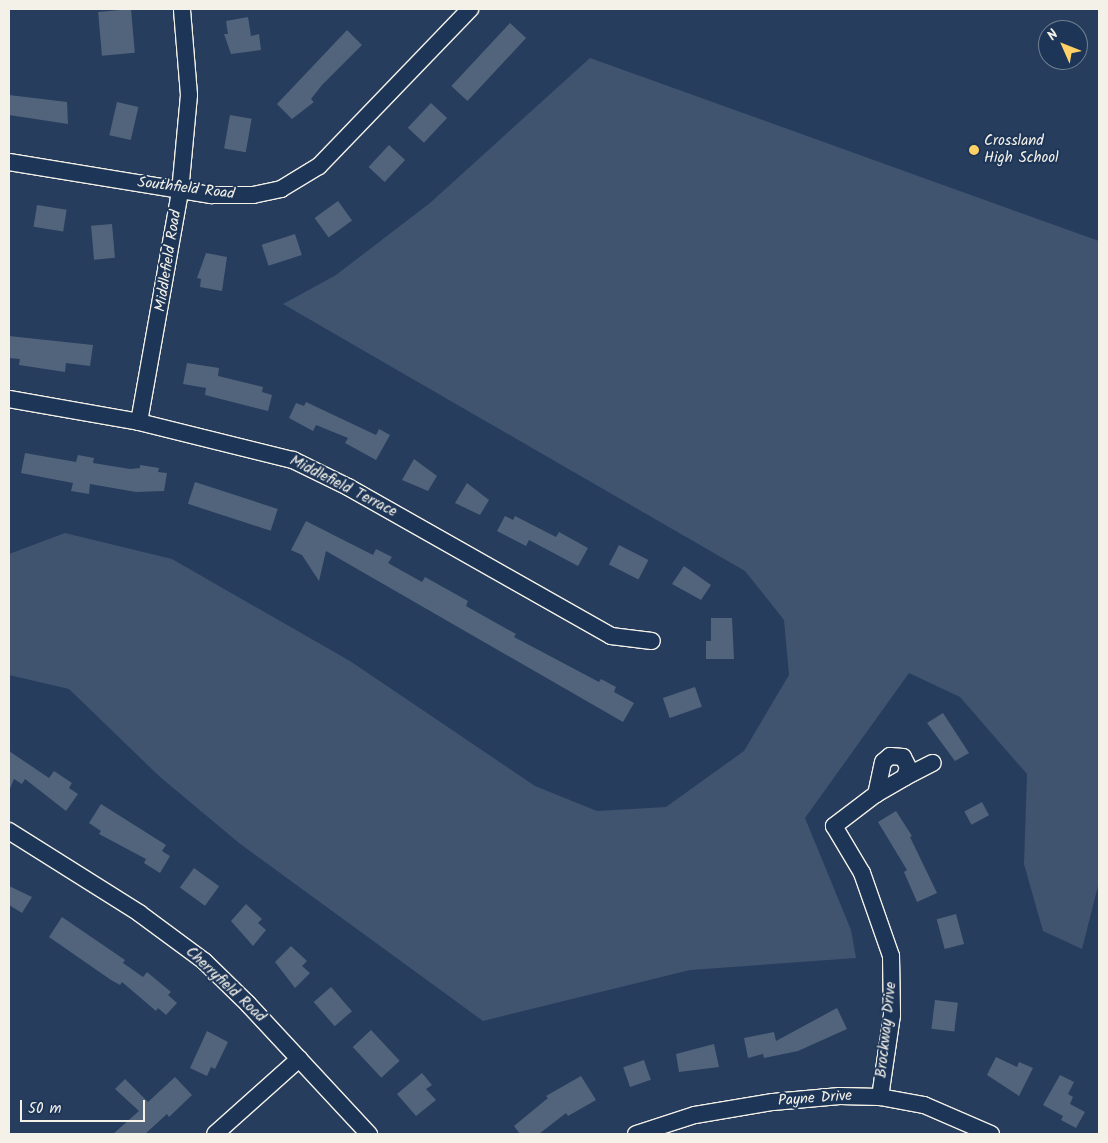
<!DOCTYPE html>
<html>
<head>
<meta charset="utf-8">
<style>
	body { margin:0 }
	#map { position:relative; width:1108px; height:1143px; overflow:hidden; background:#263d5d; font-family:Kalam,sans-serif }
	div>[style] { position:absolute }
	[style*='--x'] { left:calc(var(--x)*1px); top:calc(var(--y)*1px); width:calc(var(--w)*1px); rotate:calc(var(--a)*1deg) }
	.green>* { inset:0; background:#40546f }
	.building>* { inset:0; background:#52647b; transform-origin:0 0 }
	.roads { filter:drop-shadow(1px 0 #f4f1e8) drop-shadow(-1px 0 #f4f1e8) drop-shadow(0 1px #f4f1e8) drop-shadow(0 -1px #f4f1e8) }
	.minor>* { height:16px; margin:-8px; padding:0 8px; transform-origin:8px; border-radius:8px; background:#1d3557 }
	.dots>* { width:14px; height:14px; translate:-50% -50%; box-sizing:border-box; border:2px solid #1d3557; border-radius:50% }
	span { translate:-50% -50%; white-space:nowrap; text-align:center; line-height:1.15; -webkit-text-stroke:4px #1d3557; paint-order:stroke }
	.poi-label { font-size:15px; color:#f4f1e8 }
	.left { translate:0 -50%; text-align:left }
	.street-label { font-size:15px; color:#f4f1e8 }
	.frame { position:absolute; inset:0; border:10px solid #f4f1e8; pointer-events:none }
	.north { position:absolute; left:1038px; top:20px; width:50px; height:50px; box-sizing:border-box; background:#1d3557; border:1px solid #738091; border-radius:50%; rotate:314deg; font-size:14px; font-weight:700; line-height:20px; text-align:center; color:#f4f1e8 }
	.north::after { content:''; display:block; margin:auto; width:18px; height:22px; background:#ffd166; clip-path:polygon(50% 0,100% 100%,50% 72%,0 100%) }
	.scale { position:absolute; left:20px; top:1100px; width:125px; height:22px; box-sizing:border-box; border:2px solid #f4f1e8; border-top:0; padding-left:6px; font-size:15px; line-height:18px; white-space:nowrap; color:#f4f1e8; -webkit-text-stroke:4px #1d3557; paint-order:stroke }
</style>
</head>
<body>
<div id="map">
	<div class="green">
		<div style="clip-path:polygon(590px 58px,1099px 241px,1099px 882px,1082px 949px,1043px 931px,1024px 864px,1027px 774px,960px 697px,909px 673px,805px 818px,851px 930px,856px 958px,690px 970px,483px 1021px,239px 843px,159px 776px,69px 689px,9px 675px,9px 554px,65px 533px,172px 559px,350px 661px,535px 786px,597px 811px,666px 807px,744px 751px,789px 675px,784px 620px,745px 571px,283px 304px,336px 275px,430px 203px)"></div>
	</div>
	<div class="building">
		<div style="left:131px;top:9px;width:44px;height:33px;rotate:85deg"></div>
		<div style="clip-path:polygon(248px 17px,251px 36px,259px 34px,261px 50px,231px 54px,224px 34px,228px 34px,226px 21px)"></div>
		<div style="left:510px;top:23px;width:22px;height:86px;rotate:43deg"></div>
		<div style="clip-path:polygon(347px 30px,362px 45px,322px 85px,311px 99px,314px 102px,292px 119px,277px 104px)"></div>
		<div style="clip-path:polygon(9px 95px,67px 102px,68px 124px,9px 115px)"></div>
		<div style="left:117px;top:102px;width:22px;height:34px;rotate:13deg"></div>
		<div style="left:431px;top:103px;width:22px;height:34px;rotate:43deg"></div>
		<div style="left:230px;top:115px;width:22px;height:34px;rotate:10deg"></div>
		<div style="left:389px;top:145px;width:22px;height:30px;rotate:43deg"></div>
		<div style="left:338px;top:201px;width:24px;height:29px;rotate:54deg"></div>
		<div style="left:37px;top:205px;width:30px;height:22px;rotate:9deg"></div>
		<div style="left:112px;top:224px;width:34px;height:21px;rotate:85deg"></div>
		<div style="left:295px;top:234px;width:22px;height:35px;rotate:72deg"></div>
		<div style="clip-path:polygon(206px 253px,227px 257px,222px 291px,200px 287px,201px 279px,197px 278px)"></div>
		<div style="clip-path:polygon(9px 336px,93px 345px,90px 366px,66px 363px,65px 372px,19px 365px,20px 359px,9px 358px)"></div>
		<div style="clip-path:polygon(187px 363px,219px 368px,218px 376px,263px 387px,262px 392px,272px 395px,268px 411px,205px 395px,206px 388px,183px 384px)"></div>
		<div style="clip-path:polygon(306px 402px,376px 435px,379px 429px,390px 435px,376px 460px,345px 443px,348px 438px,316px 425px,313px 431px,289px 418px,296px 403px,304px 406px)"></div>
		<div style="clip-path:polygon(25px 453px,76px 462px,78px 455px,94px 458px,93px 463px,130px 469px,140px 468px,140px 465px,159px 468px,158px 472px,167px 473px,164px 491px,136px 492px,90px 484px,89px 494px,71px 491px,73px 483px,21px 473px)"></div>
		<div style="clip-path:polygon(414px 459px,437px 476px,428px 491px,402px 480px)"></div>
		<div style="left:195px;top:482px;width:87px;height:23px;rotate:18deg"></div>
		<div style="clip-path:polygon(467px 483px,489px 500px,480px 515px,455px 503px)"></div>
		<div style="clip-path:polygon(505px 516px,513px 520px,515px 516px,556px 537px,559px 532px,588px 548px,578px 566px,529px 540px,526px 546px,497px 531px)"></div>
		<div style="clip-path:polygon(306px 521px,373px 555px,376px 549px,392px 557px,388px 563px,422px 582px,425px 577px,468px 601px,466px 606px,516px 634px,514px 637px,599px 682px,601px 679px,616px 687px,614px 692px,634px 703px,623px 722px,326px 551px,319px 581px,302px 555px,291px 550px)"></div>
		<div style="left:619px;top:545px;width:33px;height:22px;rotate:27deg"></div>
		<div style="clip-path:polygon(684px 566px,711px 585px,701px 600px,672px 584px)"></div>
		<div style="clip-path:polygon(711px 618px,732px 618px,734px 659px,706px 659px,706px 641px,711px 641px)"></div>
		<div style="left:695px;top:687px;width:21px;height:34px;rotate:71deg"></div>
		<div style="clip-path:polygon(943px 713px,969px 753px,955px 761px,927px 723px)"></div>
		<div style="clip-path:polygon(9px 751px,49px 778px,54px 771px,72px 783px,69px 788px,78px 794px,66px 811px,25px 779px,22px 784px,14px 779px,9px 791px)"></div>
		<div style="left:982px;top:802px;width:15px;height:20px;rotate:62deg"></div>
		<div style="clip-path:polygon(101px 804px,166px 845px,162px 851px,170px 856px,160px 873px,144px 863px,146px 859px,99px 834px,101px 831px,89px 823px)"></div>
		<div style="clip-path:polygon(896px 811px,912px 836px,910px 837px,937px 893px,917px 902px,904px 872px,907px 870px,878px 822px)"></div>
		<div style="left:194px;top:868px;width:31px;height:24px;rotate:36deg"></div>
		<div style="clip-path:polygon(9px 886px,32px 897px,22px 913px,9px 905px)"></div>
		<div style="clip-path:polygon(246px 904px,262px 919px,258px 923px,266px 930px,253px 946px,231px 921px)"></div>
		<div style="left:956px;top:914px;width:31px;height:20px;rotate:75deg"></div>
		<div style="clip-path:polygon(62px 917px,125px 960px,123px 963px,143px 977px,147px 972px,171px 992px,168px 995px,177px 1003px,166px 1015px,158px 1008px,156px 1011px,122px 982px,120px 985px,111px 980px,49px 937px)"></div>
		<div style="clip-path:polygon(291px 946px,307px 961px,302px 966px,310px 973px,295px 988px,275px 962px)"></div>
		<div style="left:331px;top:987px;width:32px;height:23px;rotate:49deg"></div>
		<div style="left:935px;top:1000px;width:23px;height:29px;rotate:7deg"></div>
		<div style="clip-path:polygon(837px 1008px,847px 1029px,798px 1051px,764px 1058px,763px 1054px,748px 1058px,744px 1038px,774px 1032px,776px 1041px)"></div>
		<div style="left:371px;top:1030px;width:42px;height:25px;rotate:47deg"></div>
		<div style="clip-path:polygon(207px 1031px,228px 1042px,215px 1069px,211px 1067px,207px 1076px,190px 1068px)"></div>
		<div style="clip-path:polygon(714px 1044px,719px 1067px,679px 1072px,676px 1054px)"></div>
		<div style="clip-path:polygon(996px 1057px,1017px 1067px,1019px 1062px,1033px 1068px,1019px 1096px,987px 1075px)"></div>
		<div style="left:644px;top:1060px;width:21px;height:22px;rotate:71deg"></div>
		<div style="clip-path:polygon(422px 1073px,432px 1085px,426px 1089px,436px 1100px,416px 1116px,397px 1094px)"></div>
		<div style="clip-path:polygon(1060px 1075px,1074px 1082px,1068px 1094px,1073px 1097px,1070px 1104px,1085px 1112px,1076px 1128px,1061px 1120px,1063px 1116px,1043px 1105px)"></div>
		<div style="clip-path:polygon(581px 1076px,596px 1100px,568px 1116px,566px 1113px,539px 1134px,520px 1134px,514px 1126px,548px 1098px,546px 1096px)"></div>
		<div style="clip-path:polygon(175px 1077px,192px 1095px,169px 1117px,167px 1114px,145px 1134px,113px 1134px,139px 1111px,115px 1089px,125px 1079px,148px 1102px)"></div>
	</div>
	<div class="roads">
		<div class="minor">
			<div style="--x:9;--y:162;--w:205;--a:9.3"></div>
			<div style="--x:211;--y:195;--w:42;--a:0"></div>
			<div style="--x:253;--y:195;--w:29;--a:-12"></div>
			<div style="--x:281;--y:189;--w:44;--a:-31.2"></div>
			<div style="--x:319;--y:166;--w:218;--a:-46.1"></div>
			<div style="--x:9;--y:399;--w:132;--a:10"></div>
			<div style="--x:139;--y:422;--w:159;--a:13.9"></div>
			<div style="--x:293;--y:460;--w:61;--a:26.1"></div>
			<div style="--x:348;--y:487;--w:302;--a:29.5"></div>
			<div style="--x:611;--y:636;--w:41;--a:7"></div>
			<div style="--x:139;--y:422;--w:234;--a:-79.9"></div>
			<div style="--x:180;--y:192;--w:97;--a:-84.7"></div>
			<div style="--x:189;--y:95;--w:86;--a:-94.7"></div>
			<div style="--x:905;--y:777;--w:31;--a:-27"></div>
			<div style="--x:876;--y:794;--w:34;--a:-30"></div>
			<div style="--x:905;--y:777;--w:10;--a:-73"></div>
			<div style="--x:908;--y:767;--w:11;--a:-117"></div>
			<div style="--x:903;--y:757;--w:13;--a:-176"></div>
			<div style="--x:890;--y:756;--w:9;--a:139"></div>
			<div style="--x:883;--y:762;--w:33;--a:102"></div>
			<div style="--x:876;--y:794;--w:53;--a:142.7"></div>
			<div style="--x:834;--y:826;--w:55;--a:59.2"></div>
			<div style="--x:862;--y:873;--w:88;--a:70.7"></div>
			<div style="--x:891;--y:956;--w:59;--a:89"></div>
			<div style="--x:892;--y:1015;--w:83;--a:98.3"></div>
			<div style="--x:9;--y:831;--w:154;--a:32.2"></div>
			<div style="--x:139;--y:913;--w:81;--a:36.4"></div>
			<div style="--x:204;--y:961;--w:62;--a:44.3"></div>
			<div style="--x:248;--y:1004;--w:178;--a:47.1"></div>
			<div style="--x:215;--y:1134;--w:113;--a:-41.8"></div>
			<div style="--x:636;--y:1134;--w:62;--a:-17.9"></div>
			<div style="--x:695;--y:1115;--w:79;--a:-9.5"></div>
			<div style="--x:773;--y:1102;--w:67;--a:-5.1"></div>
			<div style="--x:840;--y:1096;--w:40;--a:1.4"></div>
			<div style="--x:880;--y:1097;--w:45;--a:10.3"></div>
			<div style="--x:924;--y:1105;--w:73;--a:23.4"></div>
		</div>
	</div>
	<div class="dots">
		<div style="left:974px;top:150px;background:#ffd166"></div>
	</div>
	<div class="poi-label">
		<span class="left" style="left:984px;top:150px">Crossland<br>High School</span>
	</div>
	<div class="street-label">
		<span style="left:186px;top:189px;rotate:7deg">Southfield Road</span>
		<span style="left:169px;top:261px;rotate:-81deg">Middlefield Road</span>
		<span style="left:343px;top:487px;rotate:27deg">Middlefield Terrace</span>
		<span style="left:225px;top:985px;rotate:43deg">Cherryfield Road</span>
		<span style="left:887px;top:1030px;rotate:-84deg">Brockway Drive</span>
		<span style="left:815px;top:1099px;rotate:-4deg">Payne Drive</span>
	</div>
	<div class="frame"></div>
	<div class="north">N</div>
	<div class="scale">50 m</div>
</div>
</body>
</html>
